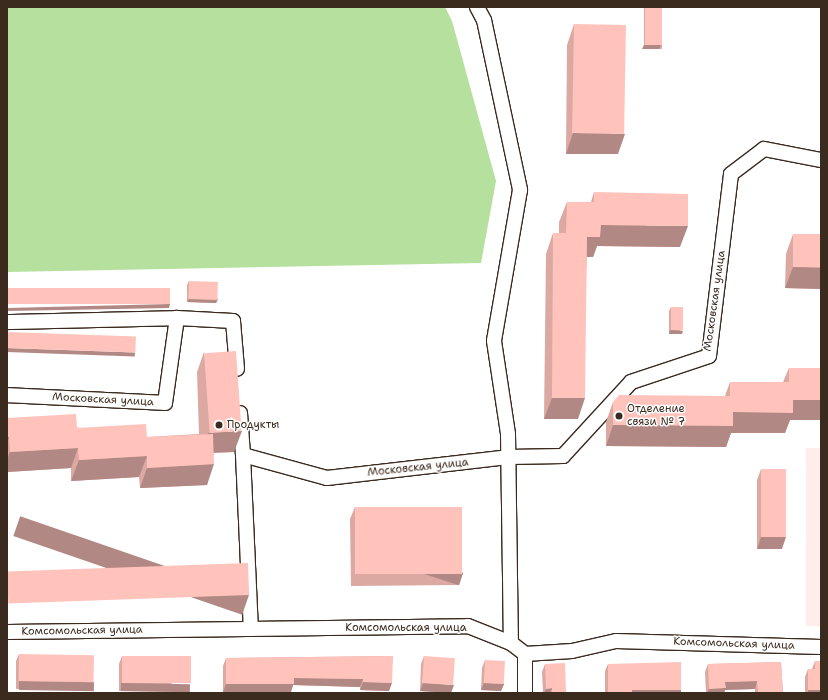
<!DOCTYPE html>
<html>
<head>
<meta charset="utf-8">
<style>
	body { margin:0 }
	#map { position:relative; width:828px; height:700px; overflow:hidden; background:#fff; font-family:"Shantell Sans",sans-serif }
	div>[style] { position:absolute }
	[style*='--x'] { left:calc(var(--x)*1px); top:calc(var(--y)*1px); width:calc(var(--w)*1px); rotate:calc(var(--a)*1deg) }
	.built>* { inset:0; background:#ffedeb; transform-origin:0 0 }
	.green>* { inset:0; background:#b5e09d }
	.roads { filter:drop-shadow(1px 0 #3b2a1e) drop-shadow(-1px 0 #3b2a1e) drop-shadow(0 1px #3b2a1e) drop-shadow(0 -1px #3b2a1e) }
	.minor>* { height:14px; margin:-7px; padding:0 7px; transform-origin:7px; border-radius:7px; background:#fff }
	.wall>* { inset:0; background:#dba8a2; transform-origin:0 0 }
	.shaded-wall>* { inset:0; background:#b28884; transform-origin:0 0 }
	.building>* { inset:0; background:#ffc3bc; transform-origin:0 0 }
	.dots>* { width:11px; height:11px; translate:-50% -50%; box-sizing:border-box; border:2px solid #fff; border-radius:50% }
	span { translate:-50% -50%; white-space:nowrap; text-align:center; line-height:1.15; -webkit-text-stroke:3px #fff; paint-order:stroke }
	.street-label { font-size:11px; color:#3b2a1e }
	.poi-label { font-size:11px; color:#3b2a1e }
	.left { translate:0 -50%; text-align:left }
	.frame { position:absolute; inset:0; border:8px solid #3b2a1e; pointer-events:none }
</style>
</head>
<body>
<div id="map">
	<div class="built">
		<div style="left:821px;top:448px;width:178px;height:15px;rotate:90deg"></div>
	</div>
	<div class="green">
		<div style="clip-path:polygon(7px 7px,445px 7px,452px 21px,496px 181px,481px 263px,7px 272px)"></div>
	</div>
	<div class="roads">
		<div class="minor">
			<div style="--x:477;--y:7;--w:15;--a:62"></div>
			<div style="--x:484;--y:20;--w:174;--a:78"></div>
			<div style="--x:520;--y:190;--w:153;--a:99.8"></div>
			<div style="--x:494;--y:341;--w:94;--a:81.4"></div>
			<div style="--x:508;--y:434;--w:209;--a:89.2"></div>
			<div style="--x:7;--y:322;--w:170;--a:-1.3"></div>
			<div style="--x:7;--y:395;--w:158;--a:2.9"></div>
			<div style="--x:165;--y:403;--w:86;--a:-82"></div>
			<div style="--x:177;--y:318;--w:56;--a:3.1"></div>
			<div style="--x:233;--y:321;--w:48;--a:85.2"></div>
			<div style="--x:240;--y:413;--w:42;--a:85.9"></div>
			<div style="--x:243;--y:455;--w:87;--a:15.3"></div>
			<div style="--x:327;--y:478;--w:182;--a:-6.6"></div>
			<div style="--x:508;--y:457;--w:55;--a:-1"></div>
			<div style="--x:563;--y:456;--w:100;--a:-47.4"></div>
			<div style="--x:631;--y:382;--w:82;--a:-18.4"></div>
			<div style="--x:709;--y:356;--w:183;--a:-83.1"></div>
			<div style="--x:731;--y:174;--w:41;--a:-37.1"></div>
			<div style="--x:764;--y:149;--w:58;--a:10.9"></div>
			<div style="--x:243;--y:455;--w:174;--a:87.4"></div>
			<div style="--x:7;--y:632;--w:461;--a:-0.7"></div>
			<div style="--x:468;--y:626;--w:46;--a:21.6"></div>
			<div style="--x:511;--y:643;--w:18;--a:38"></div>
			<div style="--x:525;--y:654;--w:47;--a:-3.7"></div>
			<div style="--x:572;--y:651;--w:45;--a:-12.8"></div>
			<div style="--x:616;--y:641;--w:205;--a:1.7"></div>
			<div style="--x:525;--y:693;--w:39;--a:-90"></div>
		</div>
	</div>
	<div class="wall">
		<div style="left:644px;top:7px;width:18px;height:42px"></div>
		<div style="clip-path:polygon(574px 24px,618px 154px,566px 154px,567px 45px)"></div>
		<div style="clip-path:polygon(594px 192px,680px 247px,597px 246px,593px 257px,587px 257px,578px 419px,544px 419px,546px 254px,553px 233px,559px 233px,559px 222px,567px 202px,591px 202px)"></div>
		<div style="clip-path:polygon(793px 234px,821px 234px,821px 289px,785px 288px,786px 254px)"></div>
		<div style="clip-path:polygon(189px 281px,218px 299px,216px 303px,187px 302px,187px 285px)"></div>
		<div style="clip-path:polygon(671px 307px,682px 334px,669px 334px,669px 311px)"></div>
		<div style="clip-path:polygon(204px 352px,234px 452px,214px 453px,207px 485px,140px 488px,139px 477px,71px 481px,71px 468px,7px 472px,7px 418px,147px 437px,199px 434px,197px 372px)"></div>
		<div style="clip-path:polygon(789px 368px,790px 420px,785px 433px,731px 433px,726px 447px,606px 446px,606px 422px,613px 402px,725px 396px,730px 382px,783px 382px)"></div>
		<div style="clip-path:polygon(761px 469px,782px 549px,757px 549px,757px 480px)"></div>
		<div style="clip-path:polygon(355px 507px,463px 573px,459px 585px,351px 586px,350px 519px)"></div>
		<div style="clip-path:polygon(19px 654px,94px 682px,91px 690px,16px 689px,16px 661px)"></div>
		<div style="clip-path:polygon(122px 656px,187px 692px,119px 691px,119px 664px)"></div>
		<div style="clip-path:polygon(393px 656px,389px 691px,360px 690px,360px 687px,293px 685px,291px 692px,223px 692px,223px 666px,226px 658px)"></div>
		<div style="clip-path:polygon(424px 656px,451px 693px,420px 691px,421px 664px)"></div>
		<div style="clip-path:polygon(485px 660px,504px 684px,501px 691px,481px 690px,482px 668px)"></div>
		<div style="clip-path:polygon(815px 661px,821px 693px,805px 693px,805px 677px,808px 669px,812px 669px)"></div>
		<div style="clip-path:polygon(781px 662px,783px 693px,755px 693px,755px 689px,725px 690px,724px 693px,706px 693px,705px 672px,708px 664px)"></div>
		<div style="clip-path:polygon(545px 664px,565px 693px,543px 693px,542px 672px)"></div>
		<div style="clip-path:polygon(608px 664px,680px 693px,605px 693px,605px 671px)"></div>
	</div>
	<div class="shaded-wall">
		<div style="clip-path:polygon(644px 45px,661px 45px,659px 49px,642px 49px)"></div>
		<div style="clip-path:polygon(573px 133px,625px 134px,618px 154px,566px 154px)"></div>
		<div style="clip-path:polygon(601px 225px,688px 226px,680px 247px,597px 246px,593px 257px,579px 257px,587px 237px)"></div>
		<div style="clip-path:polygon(793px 267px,821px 268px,821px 289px,785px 288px)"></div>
		<div style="clip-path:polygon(189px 299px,218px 299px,216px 303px,187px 302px)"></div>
		<div style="clip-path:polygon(170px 304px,169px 308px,7px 311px,7px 308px)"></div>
		<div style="clip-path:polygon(670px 330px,683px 331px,682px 334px,669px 334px)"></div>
		<div style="left:7px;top:348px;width:128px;height:4px;rotate:2deg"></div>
		<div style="clip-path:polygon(552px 398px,585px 398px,578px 419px,544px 419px)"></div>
		<div style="clip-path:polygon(793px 400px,821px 400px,821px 420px,790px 420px,785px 433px,731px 433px,726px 447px,606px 446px,613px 425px)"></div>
		<div style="clip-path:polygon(242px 431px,234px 452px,200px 453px,208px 433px)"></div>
		<div style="clip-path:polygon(7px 437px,9px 437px,7px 443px)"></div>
		<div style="clip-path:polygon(78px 448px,71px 468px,7px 472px,7px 460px,10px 452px)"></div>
		<div style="clip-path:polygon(147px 456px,139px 477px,71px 481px,79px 460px)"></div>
		<div style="clip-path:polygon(214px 464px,207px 485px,140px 488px,147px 468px)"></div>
		<div style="clip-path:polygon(761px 537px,786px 537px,782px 549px,757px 549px)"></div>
		<div style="left:463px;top:573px;width:13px;height:108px;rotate:108deg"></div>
		<div style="left:249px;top:595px;width:21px;height:242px;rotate:109deg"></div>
		<div style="clip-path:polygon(294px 678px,363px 679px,360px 687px,293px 685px,291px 692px,223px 692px,226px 684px)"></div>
		<div style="left:19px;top:681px;width:75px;height:9px;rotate:1deg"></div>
		<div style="clip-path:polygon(757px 681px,755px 689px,725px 690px,724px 693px,707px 693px,709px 689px,725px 682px)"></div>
		<div style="clip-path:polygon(363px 682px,392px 683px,389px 691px,360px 690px)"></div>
		<div style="left:121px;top:683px;width:69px;height:8px;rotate:1deg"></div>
		<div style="clip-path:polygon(423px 683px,454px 685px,451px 693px,420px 691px)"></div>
		<div style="clip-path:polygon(484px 683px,504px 684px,501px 691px,481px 690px)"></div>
		<div style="clip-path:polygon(552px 688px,550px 693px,544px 693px,546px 689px)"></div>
		<div style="left:632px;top:690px;width:49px;height:3px"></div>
		<div style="left:808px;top:690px;width:13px;height:3px"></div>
		<div style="left:552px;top:692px;width:14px;height:1px"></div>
	</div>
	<div class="building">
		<div style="left:645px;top:7px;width:17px;height:38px"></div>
		<div style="left:574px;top:24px;width:52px;height:109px;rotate:1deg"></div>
		<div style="clip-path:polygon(594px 192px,688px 194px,688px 226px,601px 225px,600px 237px,587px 237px,585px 398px,552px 398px,553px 233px,566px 233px,567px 202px,594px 202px)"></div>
		<div style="left:793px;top:234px;width:28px;height:33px"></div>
		<div style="left:189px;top:281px;width:29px;height:18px;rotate:2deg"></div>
		<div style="left:170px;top:288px;width:16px;height:163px;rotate:90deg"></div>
		<div style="left:671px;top:307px;width:12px;height:23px"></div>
		<div style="left:7px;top:332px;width:129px;height:16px;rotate:2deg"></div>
		<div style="left:236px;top:351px;width:80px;height:32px;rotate:86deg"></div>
		<div style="clip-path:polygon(789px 368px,821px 368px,821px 400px,793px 400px,793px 413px,733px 412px,733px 426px,613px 425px,613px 402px,619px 395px,730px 396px,730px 382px,789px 382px)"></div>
		<div style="clip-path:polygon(76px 414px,77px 428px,146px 424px,147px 437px,213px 434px,214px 464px,147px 468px,147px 456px,79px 460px,78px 448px,10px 452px,9px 437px,7px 437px,7px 418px)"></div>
		<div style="left:761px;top:469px;width:25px;height:68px"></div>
		<div style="left:355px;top:507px;width:107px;height:67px"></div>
		<div style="left:248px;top:563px;width:32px;height:241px;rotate:88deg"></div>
		<div style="left:19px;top:654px;width:75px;height:27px;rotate:1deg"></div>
		<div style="left:122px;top:656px;width:69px;height:27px"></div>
		<div style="clip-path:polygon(393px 656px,392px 683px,363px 682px,363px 679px,294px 678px,294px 684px,226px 684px,226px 658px)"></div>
		<div style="left:424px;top:656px;width:31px;height:27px;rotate:4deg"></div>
		<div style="left:485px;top:660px;width:20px;height:23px;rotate:3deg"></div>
		<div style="clip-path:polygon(815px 661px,821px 661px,821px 690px,808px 690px,808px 669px,815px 669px)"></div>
		<div style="clip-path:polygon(681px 662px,681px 690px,632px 690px,632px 693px,608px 693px,608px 664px)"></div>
		<div style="clip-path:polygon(781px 662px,783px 693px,758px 693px,757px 681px,725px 682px,726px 688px,709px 689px,708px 664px)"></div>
		<div style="clip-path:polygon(565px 663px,566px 692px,552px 692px,552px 688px,546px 689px,545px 664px)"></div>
	</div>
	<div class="dots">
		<div style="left:619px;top:416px;background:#3b2a1e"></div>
		<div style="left:219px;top:425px;background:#3b2a1e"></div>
	</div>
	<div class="street-label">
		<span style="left:715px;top:301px;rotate:-82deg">Московская улица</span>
		<span style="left:103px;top:400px;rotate:3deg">Московская улица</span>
		<span style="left:418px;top:468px;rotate:-6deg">Московская улица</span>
		<span style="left:406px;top:628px">Комсомольская улица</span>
		<span style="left:82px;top:631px;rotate:-1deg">Комсомольская улица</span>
		<span style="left:734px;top:644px;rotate:2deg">Комсомольская улица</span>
	</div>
	<div class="poi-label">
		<span class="left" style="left:627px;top:416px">Отделение<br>связи № 7</span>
		<span class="left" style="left:227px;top:425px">Продукты</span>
	</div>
	<div class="frame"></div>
</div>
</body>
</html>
